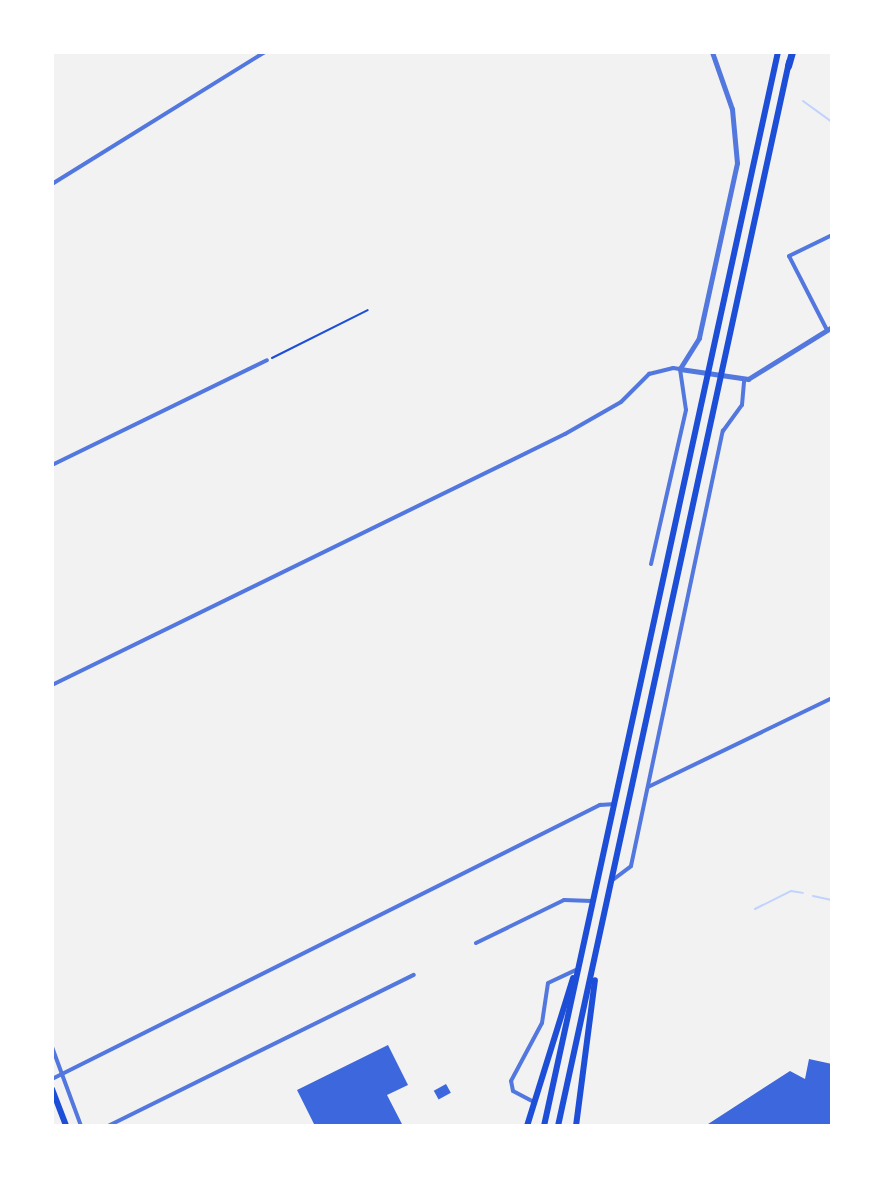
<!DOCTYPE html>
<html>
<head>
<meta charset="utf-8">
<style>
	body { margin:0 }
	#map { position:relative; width:884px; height:1178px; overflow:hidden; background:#f2f2f2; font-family:"PT Sans Narrow",sans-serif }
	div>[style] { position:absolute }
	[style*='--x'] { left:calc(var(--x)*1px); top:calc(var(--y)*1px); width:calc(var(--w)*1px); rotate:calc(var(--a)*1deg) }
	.stream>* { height:2px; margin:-1px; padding:0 1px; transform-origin:1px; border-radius:1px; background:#bfd3fe }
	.building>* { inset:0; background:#3d67dc; transform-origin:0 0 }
	.path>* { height:2px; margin:-1px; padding:0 1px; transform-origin:1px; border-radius:1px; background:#1d4ed8 }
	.minor>* { height:4px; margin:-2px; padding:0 2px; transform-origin:2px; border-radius:2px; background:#5277de }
	.tertiary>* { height:5px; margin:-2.5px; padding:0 2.5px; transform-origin:2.5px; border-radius:2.5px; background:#5277de }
	.secondary>* { height:6px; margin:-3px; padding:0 3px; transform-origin:3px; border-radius:3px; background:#1d4ed8 }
	.motorway>* { height:7px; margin:-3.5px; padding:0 3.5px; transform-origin:3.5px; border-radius:3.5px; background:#1d4ed8 }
	span { translate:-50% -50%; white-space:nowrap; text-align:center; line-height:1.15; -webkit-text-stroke:7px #fff; paint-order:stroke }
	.frame { position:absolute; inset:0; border:54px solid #fff; pointer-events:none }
</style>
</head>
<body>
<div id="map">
	<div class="stream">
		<div style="--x:803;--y:101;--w:36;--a:36"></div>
		<div style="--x:813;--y:896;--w:19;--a:12"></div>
		<div style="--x:755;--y:909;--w:40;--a:-26.6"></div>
		<div style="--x:791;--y:891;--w:12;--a:9"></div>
	</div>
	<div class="building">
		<div style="clip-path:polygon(388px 1045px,408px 1085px,387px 1095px,403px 1126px,315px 1126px,297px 1090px)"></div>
		<div style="clip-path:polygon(809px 1059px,832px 1064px,832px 1126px,705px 1126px,790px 1071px,805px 1079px)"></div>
		<div style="left:446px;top:1084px;width:10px;height:14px;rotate:61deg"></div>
	</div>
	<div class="path">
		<div style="--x:272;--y:358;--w:107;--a:-26.6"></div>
	</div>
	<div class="minor">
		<div style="--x:52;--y:184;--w:251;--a:-31.8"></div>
		<div style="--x:827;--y:330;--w:83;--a:-117.2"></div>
		<div style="--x:789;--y:256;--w:48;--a:-26"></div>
		<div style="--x:52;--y:465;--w:239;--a:-26"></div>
		<div style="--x:52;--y:685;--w:571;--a:-26.07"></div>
		<div style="--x:565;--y:434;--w:64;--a:-29.7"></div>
		<div style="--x:621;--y:402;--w:40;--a:-45"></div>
		<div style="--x:649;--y:374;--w:25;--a:-14"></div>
		<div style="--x:673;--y:368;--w:7;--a:8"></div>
		<div style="--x:680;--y:369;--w:41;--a:81.7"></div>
		<div style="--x:686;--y:410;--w:158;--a:102.8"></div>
		<div style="--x:648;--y:787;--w:204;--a:-25.8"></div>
		<div style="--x:614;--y:879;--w:21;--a:-37"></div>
		<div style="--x:631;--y:866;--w:445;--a:-78.1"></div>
		<div style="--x:723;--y:431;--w:32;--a:-54"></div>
		<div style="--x:742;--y:405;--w:25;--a:-85"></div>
		<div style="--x:476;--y:943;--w:98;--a:-26"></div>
		<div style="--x:564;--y:900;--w:28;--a:2"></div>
		<div style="--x:52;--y:1047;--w:84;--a:69.8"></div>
		<div style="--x:52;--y:1079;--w:613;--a:-26.57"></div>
		<div style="--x:600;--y:805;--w:15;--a:-4"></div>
		<div style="--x:532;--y:1101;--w:21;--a:-152"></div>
		<div style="--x:513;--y:1091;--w:10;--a:-101"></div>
		<div style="--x:511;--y:1081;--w:66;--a:-61.9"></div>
		<div style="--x:542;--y:1023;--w:40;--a:-81.5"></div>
		<div style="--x:548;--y:983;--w:31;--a:-25"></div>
		<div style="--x:108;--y:1126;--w:341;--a:-26.3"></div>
	</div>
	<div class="tertiary">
		<div style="--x:712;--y:52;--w:60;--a:70.7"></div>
		<div style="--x:732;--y:109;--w:54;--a:84.7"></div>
		<div style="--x:737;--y:163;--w:179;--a:102.3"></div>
		<div style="--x:699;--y:338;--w:36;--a:122"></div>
		<div style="--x:680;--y:369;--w:69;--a:8.4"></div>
		<div style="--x:748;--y:379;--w:99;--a:-31.8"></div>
	</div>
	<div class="secondary">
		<div style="--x:52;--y:1089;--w:40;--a:69"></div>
		<div style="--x:527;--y:1126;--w:155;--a:-72.7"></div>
		<div style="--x:544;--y:1126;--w:1099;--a:-77.71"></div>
		<div style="--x:558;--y:1126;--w:1089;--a:-77.75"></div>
		<div style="--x:576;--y:1126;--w:147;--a:-82.6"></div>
	</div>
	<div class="motorway">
		<div style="--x:788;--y:66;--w:15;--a:-74"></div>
	</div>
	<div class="frame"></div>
</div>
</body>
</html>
